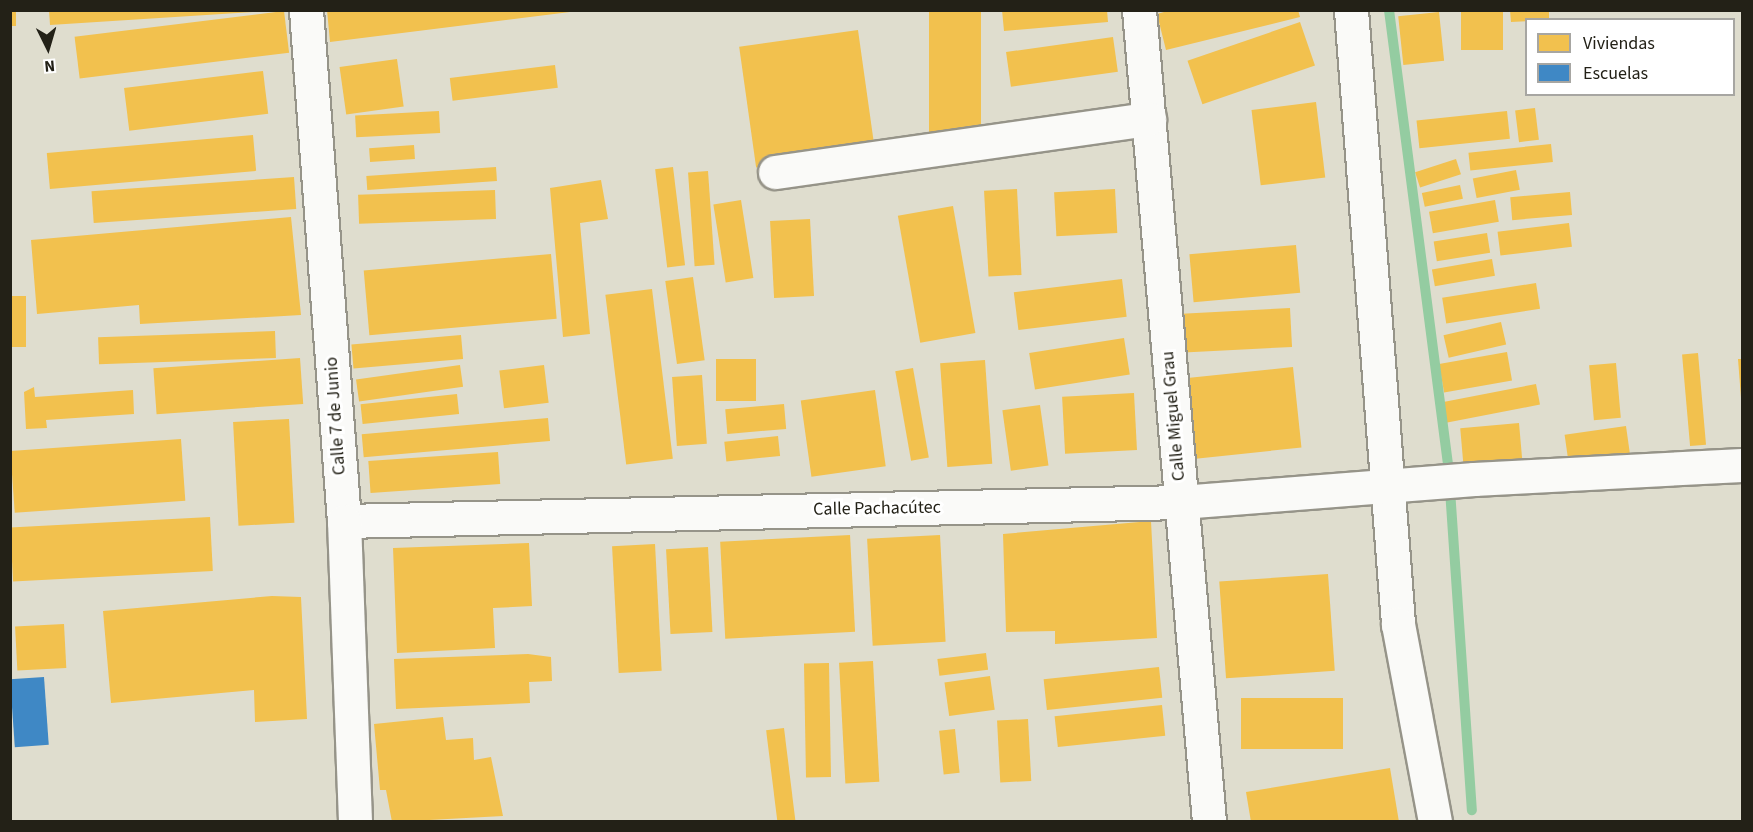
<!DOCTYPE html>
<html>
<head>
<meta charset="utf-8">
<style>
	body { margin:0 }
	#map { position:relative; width:1753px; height:832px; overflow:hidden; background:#dfddce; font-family:"Source Sans 3",sans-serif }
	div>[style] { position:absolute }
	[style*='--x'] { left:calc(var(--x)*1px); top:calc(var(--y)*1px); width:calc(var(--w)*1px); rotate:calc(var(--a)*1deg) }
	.homes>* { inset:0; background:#f2c14e; transform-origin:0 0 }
	.schools>* { inset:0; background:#3f88c5; transform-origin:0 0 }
	.stream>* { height:10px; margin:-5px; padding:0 5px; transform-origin:5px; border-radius:5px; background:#94cca1 }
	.roads { filter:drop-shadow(2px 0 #969489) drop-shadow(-2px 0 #969489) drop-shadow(0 2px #969489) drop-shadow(0 -2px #969489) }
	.street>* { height:33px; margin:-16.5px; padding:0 16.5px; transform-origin:16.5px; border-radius:16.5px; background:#fafaf8 }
	.secondary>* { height:33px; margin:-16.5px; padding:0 16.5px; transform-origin:16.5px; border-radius:16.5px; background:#fafaf8 }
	span { translate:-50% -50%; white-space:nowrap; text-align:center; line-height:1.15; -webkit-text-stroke:6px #fff; paint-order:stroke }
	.street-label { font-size:18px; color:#232117 }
	.frame { position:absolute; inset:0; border:12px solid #232117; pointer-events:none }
	.legend { position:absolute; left:1525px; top:18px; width:210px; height:78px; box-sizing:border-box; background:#fff; border:2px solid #a7a6a2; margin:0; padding:8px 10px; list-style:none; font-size:18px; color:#232117 }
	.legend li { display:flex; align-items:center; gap:12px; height:30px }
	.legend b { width:30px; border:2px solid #a7a6a2 }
	.north { position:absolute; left:18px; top:18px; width:60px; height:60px; -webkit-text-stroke:4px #fff; paint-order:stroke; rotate:175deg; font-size:16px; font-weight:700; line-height:24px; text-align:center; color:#232117 }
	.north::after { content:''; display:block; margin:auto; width:21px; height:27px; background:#232117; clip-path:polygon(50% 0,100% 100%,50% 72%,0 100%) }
</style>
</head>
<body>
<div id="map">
	<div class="homes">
		<div style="left:10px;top:10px;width:6px;height:16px"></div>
		<div style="clip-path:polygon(49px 10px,253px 10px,253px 12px,50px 25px)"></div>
		<div style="clip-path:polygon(327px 10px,570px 10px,570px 12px,330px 42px)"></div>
		<div style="left:929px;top:10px;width:52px;height:124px"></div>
		<div style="clip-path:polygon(1002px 10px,1107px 10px,1108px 22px,1004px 31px)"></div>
		<div style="clip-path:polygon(1171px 10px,1298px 10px,1300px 17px,1166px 50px,1157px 14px)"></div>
		<div style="left:1461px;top:10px;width:42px;height:40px"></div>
		<div style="clip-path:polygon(1510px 10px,1549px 10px,1549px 20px,1511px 22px)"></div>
		<div style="left:284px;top:11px;width:42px;height:211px;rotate:83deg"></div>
		<div style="left:1439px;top:12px;width:49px;height:41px;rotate:84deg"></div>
		<div style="left:1300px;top:22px;width:46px;height:119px;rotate:71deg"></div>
		<div style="left:858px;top:30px;width:122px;height:120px;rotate:82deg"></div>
		<div style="left:1113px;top:37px;width:35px;height:108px;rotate:82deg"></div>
		<div style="left:397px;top:59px;width:48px;height:58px;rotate:82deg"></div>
		<div style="left:555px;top:65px;width:23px;height:106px;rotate:83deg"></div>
		<div style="left:263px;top:71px;width:43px;height:140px;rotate:83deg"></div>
		<div style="left:1316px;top:102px;width:76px;height:65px;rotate:83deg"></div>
		<div style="left:1535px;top:108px;width:32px;height:20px;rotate:83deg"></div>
		<div style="left:439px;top:111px;width:22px;height:84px;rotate:87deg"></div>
		<div style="left:1507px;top:111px;width:28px;height:91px;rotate:84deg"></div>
		<div style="left:253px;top:135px;width:36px;height:207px;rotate:85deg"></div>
		<div style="left:1551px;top:144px;width:18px;height:83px;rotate:84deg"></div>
		<div style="left:414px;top:145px;width:14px;height:45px;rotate:86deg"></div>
		<div style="left:1456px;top:159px;width:16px;height:43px;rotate:72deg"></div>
		<div style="left:496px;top:167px;width:14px;height:130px;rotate:86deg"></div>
		<div style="left:673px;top:167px;width:99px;height:18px;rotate:83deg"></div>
		<div style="left:1516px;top:170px;width:20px;height:44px;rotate:79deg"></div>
		<div style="left:708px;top:171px;width:94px;height:20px;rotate:86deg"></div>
		<div style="left:294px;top:177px;width:32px;height:203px;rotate:86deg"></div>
		<div style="clip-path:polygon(601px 180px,608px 219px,580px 223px,590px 334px,563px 337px,550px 188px)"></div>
		<div style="left:1460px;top:185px;width:14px;height:39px;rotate:78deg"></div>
		<div style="left:1017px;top:189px;width:86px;height:33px;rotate:87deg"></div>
		<div style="left:1115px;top:189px;width:44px;height:61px;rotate:87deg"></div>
		<div style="left:495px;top:190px;width:29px;height:137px;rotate:88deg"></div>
		<div style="left:1570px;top:192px;width:23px;height:60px;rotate:85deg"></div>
		<div style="left:741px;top:200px;width:79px;height:28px;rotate:81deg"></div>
		<div style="left:1495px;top:200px;width:22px;height:67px;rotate:80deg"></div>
		<div style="left:953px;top:206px;width:129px;height:56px;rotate:80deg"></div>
		<div style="clip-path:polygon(291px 217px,301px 315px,140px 324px,139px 305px,37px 314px,31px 240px)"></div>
		<div style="left:810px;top:219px;width:77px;height:40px;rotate:87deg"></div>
		<div style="left:1569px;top:223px;width:24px;height:72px;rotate:83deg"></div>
		<div style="left:1487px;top:233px;width:20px;height:54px;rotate:81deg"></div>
		<div style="left:1296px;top:245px;width:48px;height:107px;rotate:85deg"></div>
		<div style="left:551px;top:254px;width:65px;height:188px;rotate:85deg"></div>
		<div style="left:1492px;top:259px;width:17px;height:61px;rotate:80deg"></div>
		<div style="left:693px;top:277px;width:84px;height:28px;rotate:82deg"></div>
		<div style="left:1122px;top:279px;width:38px;height:109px;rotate:83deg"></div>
		<div style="left:1536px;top:283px;width:26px;height:95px;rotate:81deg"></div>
		<div style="left:652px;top:289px;width:171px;height:47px;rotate:83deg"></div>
		<div style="left:26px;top:296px;width:51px;height:16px;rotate:90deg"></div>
		<div style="left:1290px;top:308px;width:39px;height:108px;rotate:87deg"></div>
		<div style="left:1501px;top:322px;width:23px;height:59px;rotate:77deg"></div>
		<div style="left:275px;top:331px;width:27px;height:177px;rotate:88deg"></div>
		<div style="left:461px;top:335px;width:24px;height:110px;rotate:85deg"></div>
		<div style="left:1124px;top:338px;width:37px;height:96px;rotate:81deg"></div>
		<div style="left:1507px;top:352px;width:29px;height:69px;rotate:80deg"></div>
		<div style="left:1698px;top:353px;width:92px;height:16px;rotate:85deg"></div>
		<div style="left:300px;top:358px;width:46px;height:147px;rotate:86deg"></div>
		<div style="left:716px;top:359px;width:40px;height:42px"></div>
		<div style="clip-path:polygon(1738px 359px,1742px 359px,1742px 398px,1741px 398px)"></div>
		<div style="left:985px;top:360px;width:104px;height:45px;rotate:86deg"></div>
		<div style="left:1616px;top:363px;width:55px;height:27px;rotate:85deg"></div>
		<div style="left:460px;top:365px;width:22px;height:105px;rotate:82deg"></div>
		<div style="left:544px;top:365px;width:38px;height:45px;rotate:83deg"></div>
		<div style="left:1293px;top:367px;width:81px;height:111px;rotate:84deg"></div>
		<div style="left:913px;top:368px;width:91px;height:18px;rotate:80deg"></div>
		<div style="left:702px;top:375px;width:69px;height:30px;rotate:86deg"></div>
		<div style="left:1536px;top:384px;width:21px;height:97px;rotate:79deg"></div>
		<div style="clip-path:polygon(34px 387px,35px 397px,133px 390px,134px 414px,46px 420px,47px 428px,26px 429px,24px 392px)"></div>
		<div style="left:875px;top:390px;width:77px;height:75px;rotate:82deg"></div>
		<div style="left:1134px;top:393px;width:57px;height:72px;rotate:87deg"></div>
		<div style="left:457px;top:394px;width:20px;height:97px;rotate:84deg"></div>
		<div style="left:784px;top:404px;width:25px;height:59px;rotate:85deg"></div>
		<div style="left:1040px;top:405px;width:61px;height:38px;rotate:82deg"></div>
		<div style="left:548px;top:418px;width:23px;height:187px;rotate:85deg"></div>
		<div style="left:289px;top:419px;width:104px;height:56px;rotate:87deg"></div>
		<div style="left:1519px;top:423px;width:36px;height:59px;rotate:85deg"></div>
		<div style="left:1626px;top:426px;width:28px;height:62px;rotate:82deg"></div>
		<div style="left:778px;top:436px;width:20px;height:54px;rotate:84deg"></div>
		<div style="left:181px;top:439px;width:62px;height:171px;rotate:86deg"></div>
		<div style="left:498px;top:452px;width:32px;height:130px;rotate:86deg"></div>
		<div style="left:210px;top:517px;width:54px;height:200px;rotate:87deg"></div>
		<div style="clip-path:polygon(1151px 521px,1157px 638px,1055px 644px,1055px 631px,1006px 632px,1003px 534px)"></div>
		<div style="left:850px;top:535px;width:97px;height:130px;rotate:87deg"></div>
		<div style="left:940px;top:535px;width:107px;height:73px;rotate:87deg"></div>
		<div style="clip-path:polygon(529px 543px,532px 606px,493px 608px,495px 648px,397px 653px,393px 548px)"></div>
		<div style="left:655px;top:544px;width:127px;height:43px;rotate:87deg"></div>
		<div style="left:708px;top:547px;width:85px;height:42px;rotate:87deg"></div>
		<div style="left:1328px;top:574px;width:97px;height:109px;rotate:86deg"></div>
		<div style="clip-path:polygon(272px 596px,301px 597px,307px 719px,255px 722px,254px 690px,111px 703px,103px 611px)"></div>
		<div style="left:64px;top:624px;width:44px;height:49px;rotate:87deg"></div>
		<div style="left:986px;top:653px;width:17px;height:49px;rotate:83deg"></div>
		<div style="clip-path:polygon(528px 654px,551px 657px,552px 681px,529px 682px,530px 703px,396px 709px,394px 659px)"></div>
		<div style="left:873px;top:661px;width:121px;height:34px;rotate:87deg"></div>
		<div style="left:829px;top:663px;width:114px;height:25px;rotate:89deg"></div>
		<div style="left:1159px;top:667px;width:31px;height:116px;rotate:84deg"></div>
		<div style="left:990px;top:676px;width:34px;height:46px;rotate:82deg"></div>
		<div style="left:1343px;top:698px;width:51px;height:102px;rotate:90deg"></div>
		<div style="left:1162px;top:705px;width:31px;height:108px;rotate:84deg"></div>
		<div style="clip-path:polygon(443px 717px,446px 740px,473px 738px,474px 760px,491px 757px,503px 816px,392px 822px,386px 790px,380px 790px,374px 724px)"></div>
		<div style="left:1028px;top:719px;width:62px;height:31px;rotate:87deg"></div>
		<div style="left:784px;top:728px;width:95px;height:18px;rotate:83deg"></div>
		<div style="left:955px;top:729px;width:44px;height:16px;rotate:84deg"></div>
		<div style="clip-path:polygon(1390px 768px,1399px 822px,1251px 822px,1246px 792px)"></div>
	</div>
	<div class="schools">
		<div style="left:44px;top:677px;width:68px;height:34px;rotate:86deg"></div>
	</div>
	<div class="stream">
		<div style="--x:1389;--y:10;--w:469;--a:82.6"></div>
		<div style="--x:1449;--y:475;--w:336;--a:86.1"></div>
	</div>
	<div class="roads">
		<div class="street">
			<div style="--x:1139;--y:10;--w:815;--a:85.07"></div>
			<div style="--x:1351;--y:10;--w:616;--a:85.62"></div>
			<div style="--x:1398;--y:624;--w:201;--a:79.4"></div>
			<div style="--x:775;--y:172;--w:378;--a:-8.1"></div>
			<div style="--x:344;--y:521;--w:837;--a:-1.3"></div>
			<div style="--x:1181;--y:502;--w:294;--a:-4.5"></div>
		</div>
		<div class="secondary">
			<div style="--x:306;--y:10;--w:512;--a:85.75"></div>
			<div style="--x:344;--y:521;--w:301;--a:87.9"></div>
			<div style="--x:1474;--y:479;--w:268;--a:-3"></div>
		</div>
	</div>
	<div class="street-label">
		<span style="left:336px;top:416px;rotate:-94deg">Calle 7 de Junio</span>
		<span style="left:1174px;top:416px;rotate:-95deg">Calle Miguel Grau</span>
		<span style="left:877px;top:509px;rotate:-1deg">Calle Pachacútec</span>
	</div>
	<div class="frame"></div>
	<ul class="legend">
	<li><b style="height:16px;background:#f2c14e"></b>Viviendas</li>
	<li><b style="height:16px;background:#3f88c5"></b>Escuelas</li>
	</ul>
	<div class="north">N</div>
</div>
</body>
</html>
